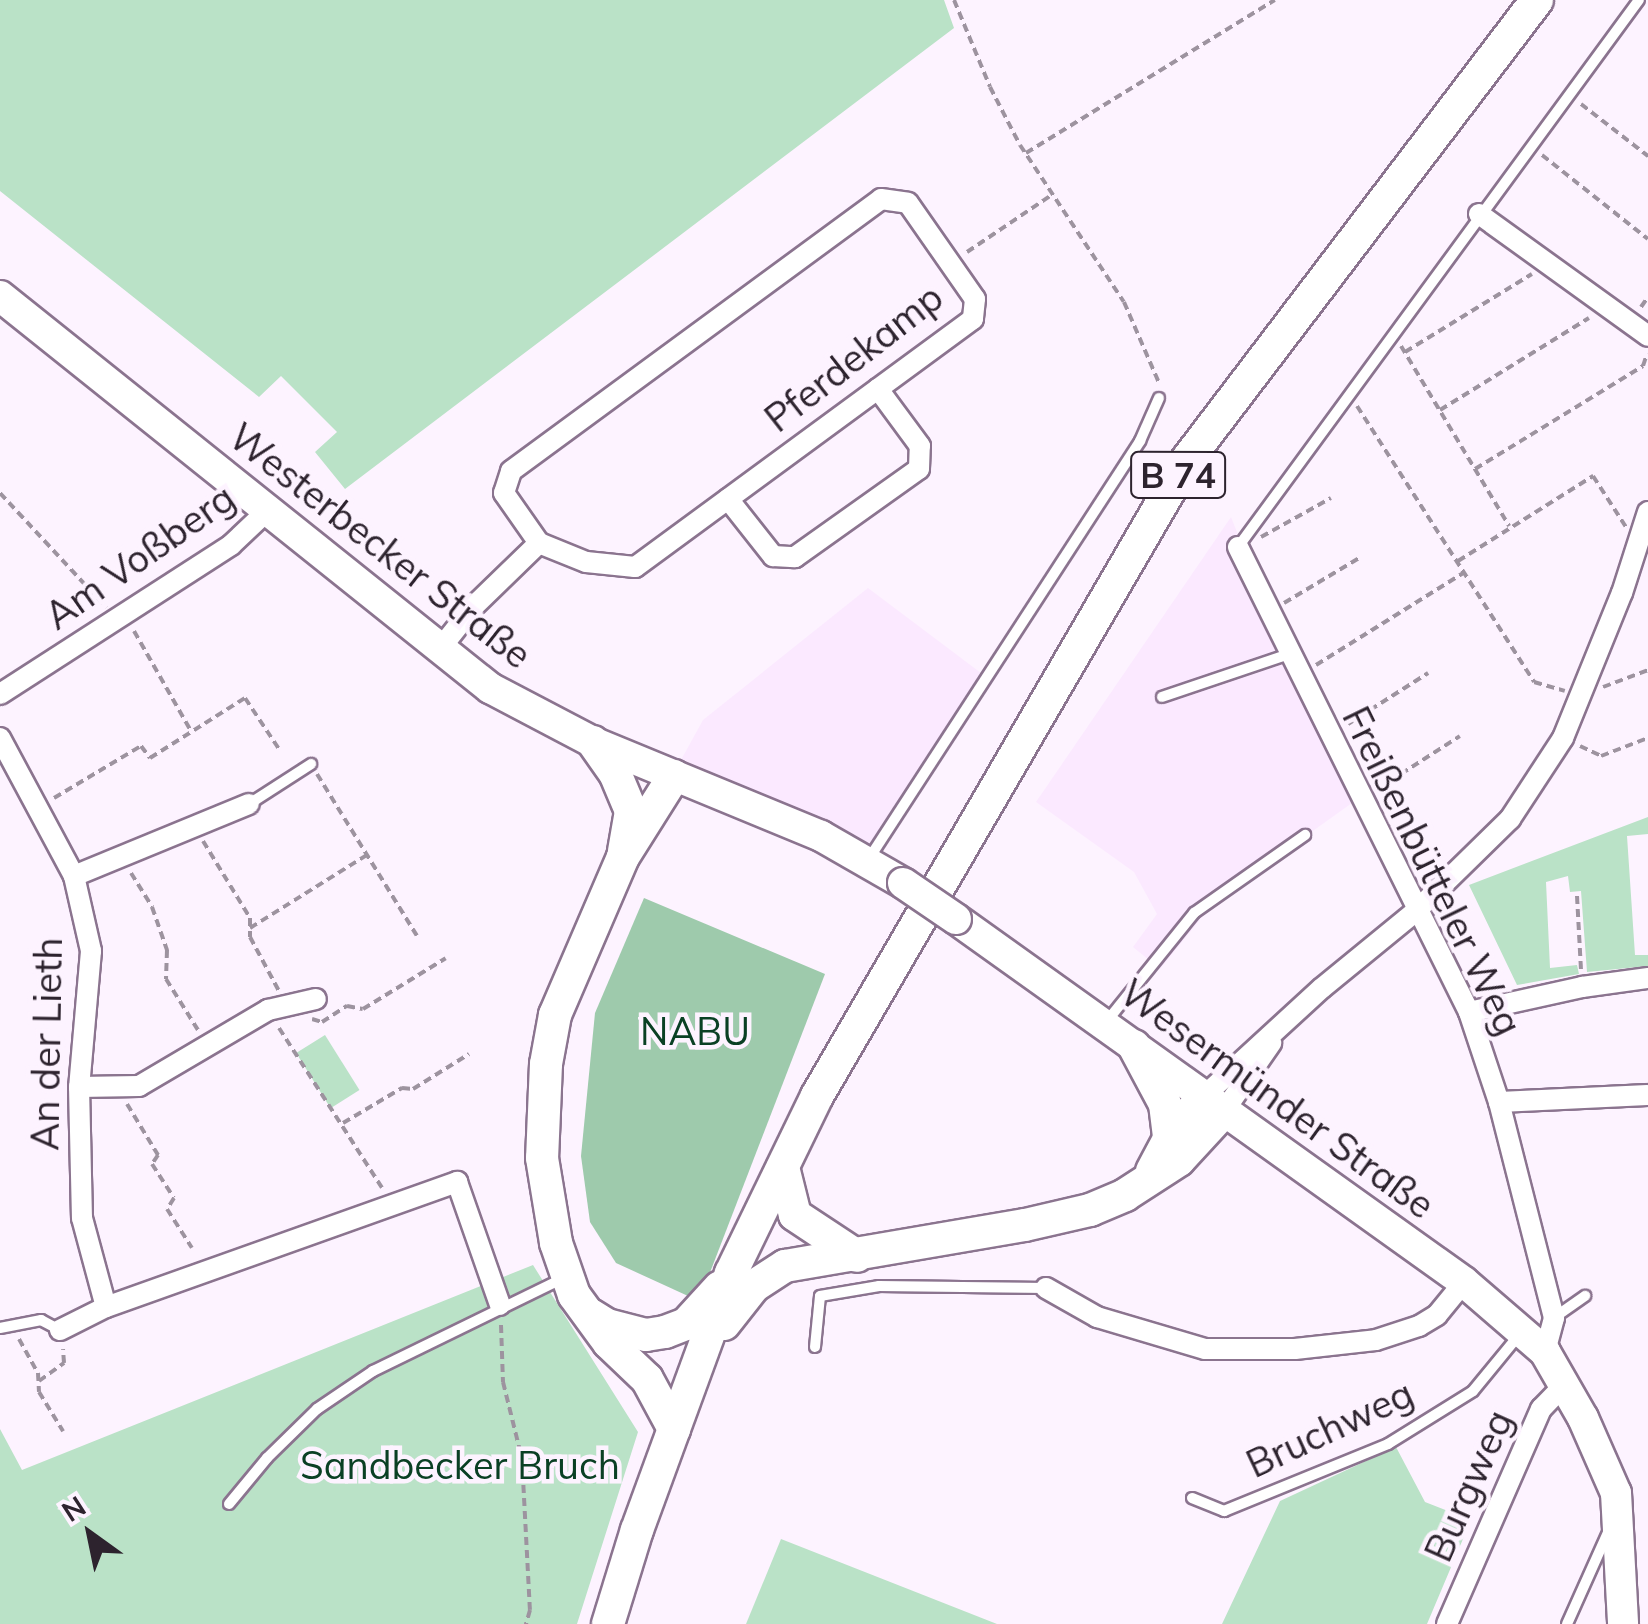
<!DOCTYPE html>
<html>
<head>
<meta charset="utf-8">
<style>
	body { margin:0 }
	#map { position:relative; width:1648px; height:1624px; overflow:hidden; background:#fdf3ff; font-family:Mulish,sans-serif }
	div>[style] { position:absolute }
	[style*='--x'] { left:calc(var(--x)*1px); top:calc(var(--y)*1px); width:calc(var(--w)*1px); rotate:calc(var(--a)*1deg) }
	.built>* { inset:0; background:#fbe9ff }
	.green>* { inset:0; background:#bae2c7; transform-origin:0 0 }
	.forest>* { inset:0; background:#9ecaac }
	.path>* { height:4px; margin-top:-2px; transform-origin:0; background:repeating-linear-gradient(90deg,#9d939f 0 8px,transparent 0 13px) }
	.roads { filter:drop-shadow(2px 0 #8b748f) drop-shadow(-2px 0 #8b748f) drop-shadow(0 2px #8b748f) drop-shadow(0 -2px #8b748f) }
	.lane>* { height:10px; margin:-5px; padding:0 5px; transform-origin:5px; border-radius:5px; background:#fff }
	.street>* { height:20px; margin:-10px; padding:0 10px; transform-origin:10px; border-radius:10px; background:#fff }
	.secondary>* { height:30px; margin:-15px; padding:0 15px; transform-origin:15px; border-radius:15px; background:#fff }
	.primary>* { height:32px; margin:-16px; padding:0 16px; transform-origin:16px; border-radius:16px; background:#fff }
	.bridges { filter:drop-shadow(2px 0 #8b748f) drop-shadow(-2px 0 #8b748f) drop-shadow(0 2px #8b748f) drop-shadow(0 -2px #8b748f) }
	.secondary-bridge>* { height:30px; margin:-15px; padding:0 15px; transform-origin:15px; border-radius:15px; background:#fff }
	span { translate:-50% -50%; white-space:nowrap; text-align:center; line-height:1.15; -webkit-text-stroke:9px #fdf3ff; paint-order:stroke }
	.shield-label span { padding:2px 8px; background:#fdf3ff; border:2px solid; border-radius:8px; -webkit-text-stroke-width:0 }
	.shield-label { font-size:35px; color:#2d232e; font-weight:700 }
	.street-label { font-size:38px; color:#2d232e }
	.park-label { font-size:38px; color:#0a4024 }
	.north { position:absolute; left:40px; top:1484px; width:100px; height:100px; -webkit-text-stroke:8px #fdf3ff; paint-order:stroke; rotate:327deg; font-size:28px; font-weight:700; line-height:40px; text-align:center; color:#2d232e }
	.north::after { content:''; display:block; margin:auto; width:35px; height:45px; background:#2d232e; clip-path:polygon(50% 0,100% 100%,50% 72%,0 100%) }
</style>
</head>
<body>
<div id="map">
	<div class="built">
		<div style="clip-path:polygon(1231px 517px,1320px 740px,1366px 793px,1216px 900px,1160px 969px,1133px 947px,1157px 914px,1134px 872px,1036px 802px)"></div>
		<div style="clip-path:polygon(868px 588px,981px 673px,869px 847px,681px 760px,703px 720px)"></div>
	</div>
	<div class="green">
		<div style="clip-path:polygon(0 0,944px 0,954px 28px,345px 489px,315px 452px,337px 432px,281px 376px,259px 397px,0 191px)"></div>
		<div style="clip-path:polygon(1648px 817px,1648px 834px,1627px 836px,1635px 955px,1648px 955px,1648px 966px,1587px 972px,1581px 891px,1570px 892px,1568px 876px,1546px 882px,1550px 968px,1577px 965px,1579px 974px,1517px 985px,1469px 885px)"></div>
		<div style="left:325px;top:1035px;width:65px;height:34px;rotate:58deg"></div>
		<div style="clip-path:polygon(533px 1265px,638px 1432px,577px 1624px,0 1624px,0 1429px,22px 1470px)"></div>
		<div style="clip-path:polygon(1396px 1447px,1425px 1502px,1471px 1520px,1427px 1624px,1222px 1624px,1280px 1501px)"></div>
		<div style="clip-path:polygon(781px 1539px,997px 1624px,746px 1624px)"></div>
	</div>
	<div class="forest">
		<div style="clip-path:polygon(644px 898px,825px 974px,699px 1301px,616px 1263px,590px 1222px,581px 1156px,595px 1013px)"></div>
	</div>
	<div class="path">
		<div style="--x:954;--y:0;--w:94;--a:67.5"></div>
		<div style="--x:990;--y:87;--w:65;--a:62.7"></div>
		<div style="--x:1020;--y:145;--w:188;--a:56.5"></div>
		<div style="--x:1124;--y:302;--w:88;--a:66.6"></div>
		<div style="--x:1581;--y:104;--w:85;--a:37.8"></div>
		<div style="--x:1026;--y:153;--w:292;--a:-31.6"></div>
		<div style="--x:1542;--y:155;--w:135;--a:38.4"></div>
		<div style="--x:967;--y:252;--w:104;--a:-34"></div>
		<div style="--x:1641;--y:307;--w:12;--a:-55"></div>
		<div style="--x:1401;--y:346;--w:210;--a:59"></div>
		<div style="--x:1405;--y:352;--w:149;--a:-31.6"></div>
		<div style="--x:1357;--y:406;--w:328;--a:57.3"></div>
		<div style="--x:1534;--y:682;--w:32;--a:16"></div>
		<div style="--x:1440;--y:410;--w:175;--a:-31.7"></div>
		<div style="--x:1475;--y:469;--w:197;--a:-31.5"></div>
		<div style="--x:1643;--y:366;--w:13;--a:-72"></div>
		<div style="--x:0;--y:493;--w:156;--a:47.1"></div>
		<div style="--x:1261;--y:537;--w:80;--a:-29.1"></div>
		<div style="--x:1458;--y:561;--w:160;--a:-32.2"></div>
		<div style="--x:1593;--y:476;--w:61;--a:57.1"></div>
		<div style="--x:1284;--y:603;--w:90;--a:-30.9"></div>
		<div style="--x:134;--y:631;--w:115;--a:60.3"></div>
		<div style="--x:1316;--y:665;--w:176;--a:-32"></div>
		<div style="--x:1603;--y:687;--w:48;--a:-20.7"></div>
		<div style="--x:1348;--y:724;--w:95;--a:-32.5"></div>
		<div style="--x:1580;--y:746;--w:23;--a:25"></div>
		<div style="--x:1601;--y:756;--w:50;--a:-21"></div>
		<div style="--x:317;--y:774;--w:190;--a:58.3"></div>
		<div style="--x:1379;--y:788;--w:96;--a:-32.7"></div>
		<div style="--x:54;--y:798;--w:101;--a:-30.9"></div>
		<div style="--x:141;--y:746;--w:15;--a:53"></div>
		<div style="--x:150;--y:758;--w:112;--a:-32.3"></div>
		<div style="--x:245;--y:698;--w:61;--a:56.3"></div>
		<div style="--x:203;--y:841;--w:90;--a:58.6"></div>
		<div style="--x:250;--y:918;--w:19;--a:90"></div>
		<div style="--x:250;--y:937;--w:61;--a:61.8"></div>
		<div style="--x:131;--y:873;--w:40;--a:58"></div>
		<div style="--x:152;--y:907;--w:46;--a:70.8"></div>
		<div style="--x:167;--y:950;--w:29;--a:92"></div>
		<div style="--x:166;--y:979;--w:60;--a:57.9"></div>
		<div style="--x:1577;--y:896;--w:75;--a:86.9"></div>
		<div style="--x:250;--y:928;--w:138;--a:-32"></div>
		<div style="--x:312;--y:1019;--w:10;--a:17"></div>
		<div style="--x:322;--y:1022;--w:30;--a:-33"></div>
		<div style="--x:347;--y:1006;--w:16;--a:11"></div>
		<div style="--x:363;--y:1009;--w:97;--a:-31.6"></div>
		<div style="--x:279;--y:1028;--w:190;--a:57.2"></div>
		<div style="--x:127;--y:1104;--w:60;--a:58.7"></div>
		<div style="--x:158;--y:1155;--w:11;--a:124"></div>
		<div style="--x:152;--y:1164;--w:40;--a:57.1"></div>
		<div style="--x:174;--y:1198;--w:13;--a:122"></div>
		<div style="--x:167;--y:1209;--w:46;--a:57.3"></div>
		<div style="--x:343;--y:1123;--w:69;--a:-30.7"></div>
		<div style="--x:402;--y:1088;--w:11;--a:5"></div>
		<div style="--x:413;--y:1089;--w:66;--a:-32"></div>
		<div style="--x:501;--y:1325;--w:57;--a:88"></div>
		<div style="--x:503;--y:1382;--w:79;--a:76.1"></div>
		<div style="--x:522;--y:1459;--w:151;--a:87"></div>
		<div style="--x:530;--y:1610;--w:15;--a:106"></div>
		<div style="--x:19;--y:1339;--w:39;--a:61"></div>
		<div style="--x:38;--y:1373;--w:19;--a:87"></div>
		<div style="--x:39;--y:1392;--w:46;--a:58.4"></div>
		<div style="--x:39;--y:1381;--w:31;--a:-36"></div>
		<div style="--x:64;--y:1363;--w:14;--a:-94"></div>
	</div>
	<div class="roads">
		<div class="lane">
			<div style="--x:1238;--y:547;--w:678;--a:-53.76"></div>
			<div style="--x:1162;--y:697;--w:134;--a:-18.7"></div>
			<div style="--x:249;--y:804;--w:74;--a:-32.8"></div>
			<div style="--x:868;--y:860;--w:500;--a:-57"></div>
			<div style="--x:1140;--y:441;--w:47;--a:-66.2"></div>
			<div style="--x:1107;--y:1021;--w:139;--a:-51.1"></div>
			<div style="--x:1194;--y:913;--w:136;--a:-35.1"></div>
			<div style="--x:1555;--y:1317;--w:37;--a:-35"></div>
			<div style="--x:0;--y:1328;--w:42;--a:-11"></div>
			<div style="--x:41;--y:1320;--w:21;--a:28"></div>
			<div style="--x:815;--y:1347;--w:51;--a:-84.4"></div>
			<div style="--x:820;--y:1296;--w:60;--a:-9.6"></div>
			<div style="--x:879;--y:1286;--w:167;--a:0.7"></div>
			<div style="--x:1192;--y:1498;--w:35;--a:22"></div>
			<div style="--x:1224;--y:1511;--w:177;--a:-22.2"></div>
			<div style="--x:1388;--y:1444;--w:100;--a:-31.9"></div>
			<div style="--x:1473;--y:1391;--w:72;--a:-50.6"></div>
			<div style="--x:229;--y:1504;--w:60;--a:-50.4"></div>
			<div style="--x:267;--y:1458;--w:70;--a:-44.4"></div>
			<div style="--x:317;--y:1409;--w:68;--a:-34.2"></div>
			<div style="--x:373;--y:1371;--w:212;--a:-26"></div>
			<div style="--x:1567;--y:1624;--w:103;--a:-65.9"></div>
		</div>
		<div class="street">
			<div style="--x:1479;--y:214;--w:208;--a:35.8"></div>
			<div style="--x:728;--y:499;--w:73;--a:51.7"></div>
			<div style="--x:773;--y:556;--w:22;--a:3"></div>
			<div style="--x:795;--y:557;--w:152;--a:-35.4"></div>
			<div style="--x:919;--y:469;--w:23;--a:-88"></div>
			<div style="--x:920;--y:446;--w:71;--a:-126.4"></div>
			<div style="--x:1238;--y:547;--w:519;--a:63.58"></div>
			<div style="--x:1469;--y:1012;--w:95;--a:71.6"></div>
			<div style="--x:1499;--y:1102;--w:223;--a:75.7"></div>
			<div style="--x:1554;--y:1318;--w:35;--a:105"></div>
			<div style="--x:439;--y:650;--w:56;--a:-51.5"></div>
			<div style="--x:474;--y:606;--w:91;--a:-44.1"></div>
			<div style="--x:539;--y:543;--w:61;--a:-125"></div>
			<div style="--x:504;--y:493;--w:23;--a:-72"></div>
			<div style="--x:511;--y:471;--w:459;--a:-36.3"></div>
			<div style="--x:881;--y:199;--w:27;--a:8"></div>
			<div style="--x:908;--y:203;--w:117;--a:55.1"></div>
			<div style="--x:975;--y:299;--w:20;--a:96"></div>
			<div style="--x:973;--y:319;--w:419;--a:143.7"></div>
			<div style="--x:635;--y:567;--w:49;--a:-174.2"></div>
			<div style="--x:586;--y:562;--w:51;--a:-158"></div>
			<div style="--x:0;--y:694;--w:275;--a:-32.8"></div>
			<div style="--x:231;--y:545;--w:51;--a:-43.4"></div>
			<div style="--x:0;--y:738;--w:157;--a:61.8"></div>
			<div style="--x:74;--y:876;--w:77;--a:77.2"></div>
			<div style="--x:91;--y:951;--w:137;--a:95"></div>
			<div style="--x:79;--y:1087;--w:131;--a:88.7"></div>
			<div style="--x:82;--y:1218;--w:92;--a:74.9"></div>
			<div style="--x:74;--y:876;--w:189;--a:-22.4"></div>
			<div style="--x:1469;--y:1012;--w:116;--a:-12.5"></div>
			<div style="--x:1582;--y:987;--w:67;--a:-7.8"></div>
			<div style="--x:79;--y:1087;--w:60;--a:-1"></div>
			<div style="--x:139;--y:1086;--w:150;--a:-30.5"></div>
			<div style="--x:268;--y:1010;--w:49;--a:-12.9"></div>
			<div style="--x:1203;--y:1097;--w:161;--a:-42.5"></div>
			<div style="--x:1322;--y:988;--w:122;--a:-39.3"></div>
			<div style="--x:1416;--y:911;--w:132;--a:-44.4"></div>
			<div style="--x:1510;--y:819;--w:97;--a:-56.8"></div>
			<div style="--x:1563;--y:738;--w:157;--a:-67.9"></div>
			<div style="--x:1622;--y:593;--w:85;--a:-72.2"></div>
			<div style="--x:1499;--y:1102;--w:149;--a:-2.7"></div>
			<div style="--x:1224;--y:1111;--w:83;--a:-55.3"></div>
			<div style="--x:1046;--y:1288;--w:59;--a:29.6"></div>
			<div style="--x:1097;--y:1317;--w:113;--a:16.5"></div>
			<div style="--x:1205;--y:1349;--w:90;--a:0"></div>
			<div style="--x:1295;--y:1349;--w:81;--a:-6.3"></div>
			<div style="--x:1376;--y:1340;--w:45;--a:-18"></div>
			<div style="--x:1419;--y:1326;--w:21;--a:-31"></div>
			<div style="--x:1437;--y:1315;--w:43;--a:-50.7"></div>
			<div style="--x:60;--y:1330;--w:51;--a:-26.6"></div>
			<div style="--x:106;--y:1307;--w:373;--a:-19.6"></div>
			<div style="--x:457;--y:1182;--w:130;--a:70.7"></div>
			<div style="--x:1447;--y:1624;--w:235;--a:-66.4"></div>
			<div style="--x:1541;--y:1409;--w:36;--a:-46"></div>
		</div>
		<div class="secondary">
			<div style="--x:0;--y:296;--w:628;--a:38.66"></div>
			<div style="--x:490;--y:688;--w:116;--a:27.7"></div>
			<div style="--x:593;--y:742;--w:247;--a:22.4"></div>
			<div style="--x:821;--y:836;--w:95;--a:29.8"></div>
			<div style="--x:956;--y:919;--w:624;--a:35.55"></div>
			<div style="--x:1464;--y:1282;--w:107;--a:40.8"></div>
			<div style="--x:1545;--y:1352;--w:76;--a:60.1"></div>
			<div style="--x:1583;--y:1418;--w:82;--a:66.3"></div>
			<div style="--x:1616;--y:1493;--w:131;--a:86.9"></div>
		</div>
		<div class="primary">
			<div style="--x:593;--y:742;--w:38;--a:55"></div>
			<div style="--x:615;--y:773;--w:41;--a:67.2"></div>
			<div style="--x:631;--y:811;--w:41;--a:99.9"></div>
			<div style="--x:674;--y:776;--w:96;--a:122.2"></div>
			<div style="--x:623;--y:857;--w:172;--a:113.3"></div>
			<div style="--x:555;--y:1015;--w:50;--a:100.4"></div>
			<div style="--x:546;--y:1064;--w:94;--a:92.4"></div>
			<div style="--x:542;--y:1158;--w:86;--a:80.6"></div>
			<div style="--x:556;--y:1243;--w:55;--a:70.9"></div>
			<div style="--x:574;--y:1295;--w:59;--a:53.9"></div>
			<div style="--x:609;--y:1343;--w:52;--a:43.5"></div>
			<div style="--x:647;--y:1379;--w:57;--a:61.6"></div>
			<div style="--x:1134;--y:1046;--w:66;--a:61.9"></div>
			<div style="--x:1165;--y:1104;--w:35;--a:83"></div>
			<div style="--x:783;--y:1167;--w:49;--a:76"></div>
			<div style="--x:795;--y:1215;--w:74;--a:33.5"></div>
			<div style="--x:1152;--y:1171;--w:36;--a:-62"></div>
			<div style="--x:1169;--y:1139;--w:54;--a:-51"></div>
			<div style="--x:591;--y:1315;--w:19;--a:32"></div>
			<div style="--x:607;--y:1325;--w:40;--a:14.4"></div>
			<div style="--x:646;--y:1335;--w:19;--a:-9"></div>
			<div style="--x:665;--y:1332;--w:22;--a:-21"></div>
			<div style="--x:686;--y:1324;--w:50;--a:-47.4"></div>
			<div style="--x:724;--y:1324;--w:48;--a:-51.7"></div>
			<div style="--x:754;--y:1286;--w:37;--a:-33"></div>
			<div style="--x:785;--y:1266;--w:243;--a:-9.7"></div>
			<div style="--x:1025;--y:1225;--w:67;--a:-13"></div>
			<div style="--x:1090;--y:1210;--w:38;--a:-23"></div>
			<div style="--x:1125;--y:1195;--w:64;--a:-32.9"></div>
			<div style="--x:1179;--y:1160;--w:67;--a:-47.4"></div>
			<div style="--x:608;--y:1624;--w:98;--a:-72.9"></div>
			<div style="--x:637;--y:1530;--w:274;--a:-69.9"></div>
			<div style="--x:731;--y:1273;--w:197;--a:-64.1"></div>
			<div style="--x:817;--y:1096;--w:736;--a:-59.81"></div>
			<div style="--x:1187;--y:460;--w:578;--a:-52.73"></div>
		</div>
	</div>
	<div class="bridges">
		<div class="secondary-bridge">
			<div style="--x:903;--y:883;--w:64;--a:34.2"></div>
		</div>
	</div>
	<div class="shield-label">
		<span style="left:1178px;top:475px">B 74</span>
	</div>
	<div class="street-label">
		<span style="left:854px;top:358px;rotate:-38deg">Pferdekamp</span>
		<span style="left:380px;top:546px;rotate:38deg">Westerbecker Straße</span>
		<span style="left:140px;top:557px;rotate:-35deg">Am Voßberg</span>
		<span style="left:1432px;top:871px;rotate:64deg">Freißenbütteler Weg</span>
		<span style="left:47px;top:1044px;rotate:-89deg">An der Lieth</span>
		<span style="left:1277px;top:1099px;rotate:36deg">Wesermünder Straße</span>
		<span style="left:1330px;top:1429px;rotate:-25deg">Bruchweg</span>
		<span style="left:1469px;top:1486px;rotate:-66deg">Burgweg</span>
	</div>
	<div class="park-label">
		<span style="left:695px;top:1032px">NABU</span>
		<span style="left:460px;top:1466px">Sandbecker Bruch</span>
	</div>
	<div class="north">N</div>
</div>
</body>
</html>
